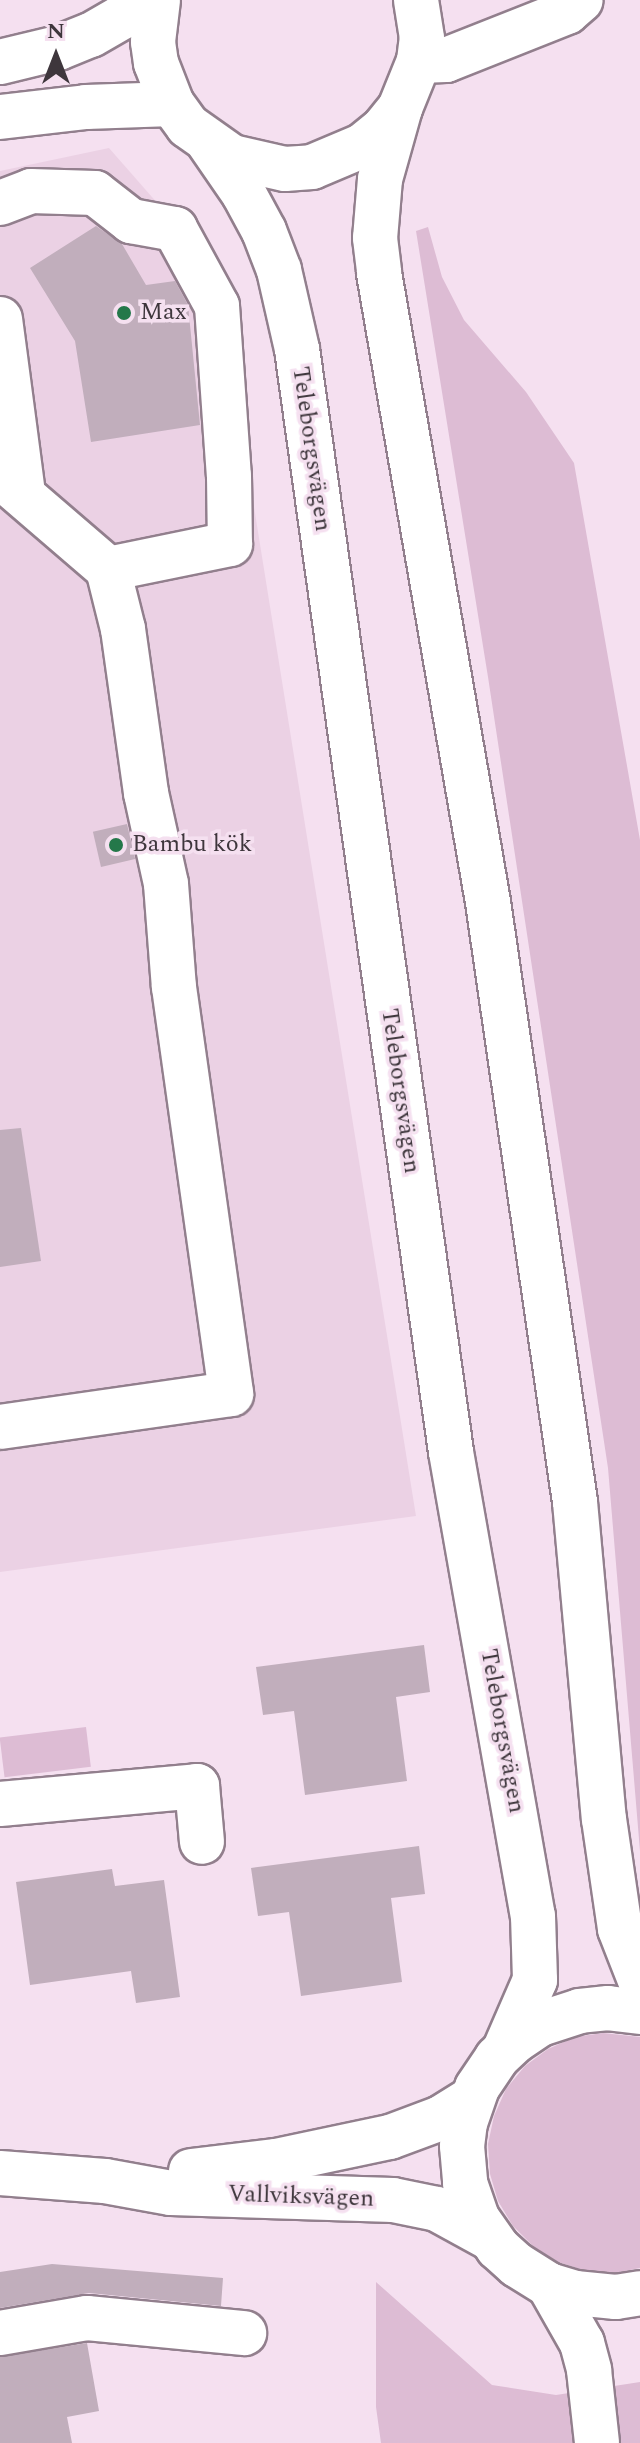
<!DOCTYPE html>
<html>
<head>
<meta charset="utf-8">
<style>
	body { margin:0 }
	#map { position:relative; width:640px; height:2443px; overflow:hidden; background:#f5e0f0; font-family:Spectral,serif }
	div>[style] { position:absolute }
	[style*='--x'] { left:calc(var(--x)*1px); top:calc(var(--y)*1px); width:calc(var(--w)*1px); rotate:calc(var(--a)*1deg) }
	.built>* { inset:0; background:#ebd1e4 }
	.green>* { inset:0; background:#ddbcd4; transform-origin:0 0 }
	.building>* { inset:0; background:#c1aebc; transform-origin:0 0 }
	.roads { filter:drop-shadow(2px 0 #927f8d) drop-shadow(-2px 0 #927f8d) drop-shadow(0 2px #927f8d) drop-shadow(0 -2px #927f8d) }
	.minor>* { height:44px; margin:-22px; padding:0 22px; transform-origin:22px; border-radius:22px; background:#fff }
	.major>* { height:44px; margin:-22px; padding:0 22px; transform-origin:22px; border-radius:22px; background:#fff }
	.dots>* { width:22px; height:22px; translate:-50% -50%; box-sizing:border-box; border:4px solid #f5e0f0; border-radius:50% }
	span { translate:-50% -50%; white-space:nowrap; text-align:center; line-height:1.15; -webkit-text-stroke:7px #f5e0f0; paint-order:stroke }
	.poi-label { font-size:24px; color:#3e363c }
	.left { translate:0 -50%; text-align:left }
	.street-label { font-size:24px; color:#3e363c }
	.north { position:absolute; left:16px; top:16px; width:80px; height:80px; -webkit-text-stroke:6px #f5e0f0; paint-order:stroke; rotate:0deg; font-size:22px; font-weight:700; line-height:32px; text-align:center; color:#3e363c }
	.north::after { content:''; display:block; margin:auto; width:28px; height:36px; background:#3e363c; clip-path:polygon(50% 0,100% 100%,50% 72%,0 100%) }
</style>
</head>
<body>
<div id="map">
	<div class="built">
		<div style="clip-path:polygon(109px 148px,216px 270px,416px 1516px,0 1572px,0 171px)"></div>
	</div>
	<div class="green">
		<div style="clip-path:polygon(428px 227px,442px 277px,464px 320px,526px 392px,574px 463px,640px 840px,640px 1851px,608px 1468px,488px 677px,416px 231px)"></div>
		<div style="left:86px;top:1727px;width:40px;height:87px;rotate:83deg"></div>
		<div style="clip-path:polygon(603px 2033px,640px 2037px,640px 2268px,615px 2273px,586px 2271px,558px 2262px,534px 2247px,513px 2226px,498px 2201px,490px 2174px,488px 2144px,494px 2116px,506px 2089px,525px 2066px,548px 2049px,575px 2037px)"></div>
		<div style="clip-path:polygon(376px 2282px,492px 2385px,556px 2395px,640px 2382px,640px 2443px,381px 2443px,376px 2407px)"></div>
	</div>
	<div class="building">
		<div style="clip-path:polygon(96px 226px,122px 244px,146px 285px,175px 281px,188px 305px,200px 425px,91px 442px,75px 341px,30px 268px)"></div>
		<div style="left:127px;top:824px;width:36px;height:35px;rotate:77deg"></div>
		<div style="clip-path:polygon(21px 1128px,41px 1261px,0 1267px,0 1130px)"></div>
		<div style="clip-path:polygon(424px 1645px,430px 1692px,396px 1697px,407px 1781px,305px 1795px,294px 1711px,263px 1715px,256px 1667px)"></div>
		<div style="clip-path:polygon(419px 1846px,425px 1894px,391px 1898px,402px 1982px,301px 1996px,289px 1912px,258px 1916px,251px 1868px)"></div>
		<div style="clip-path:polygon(112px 1869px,115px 1886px,164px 1880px,180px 1997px,136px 2003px,131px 1971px,30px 1985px,16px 1882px)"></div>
		<div style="clip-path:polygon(52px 2264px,223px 2278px,221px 2306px,89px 2293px,0 2308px,0 2272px)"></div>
		<div style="clip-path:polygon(87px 2343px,99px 2411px,67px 2417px,72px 2443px,0 2443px,0 2357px)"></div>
	</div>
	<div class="roads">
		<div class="minor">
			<div style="--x:419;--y:61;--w:27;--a:-2"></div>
			<div style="--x:446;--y:60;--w:130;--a:-21.6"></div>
			<div style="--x:567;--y:12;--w:18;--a:-41"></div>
			<div style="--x:0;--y:62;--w:60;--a:-13.6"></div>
			<div style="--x:58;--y:48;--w:35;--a:-22"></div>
			<div style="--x:91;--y:35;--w:36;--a:-30"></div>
			<div style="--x:122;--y:17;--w:25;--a:-42"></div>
			<div style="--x:0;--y:117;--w:87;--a:-6.6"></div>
			<div style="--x:86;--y:107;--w:86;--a:-2"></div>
			<div style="--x:0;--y:203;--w:33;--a:-21"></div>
			<div style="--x:31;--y:191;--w:64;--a:1.8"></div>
			<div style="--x:95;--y:193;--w:46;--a:37.9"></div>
			<div style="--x:131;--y:221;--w:45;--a:10.3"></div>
			<div style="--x:175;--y:229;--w:88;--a:61.4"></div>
			<div style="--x:217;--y:306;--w:170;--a:86"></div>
			<div style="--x:229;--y:476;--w:68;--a:89.2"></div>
			<div style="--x:230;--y:544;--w:125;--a:168.4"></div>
			<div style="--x:0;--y:319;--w:176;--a:82.5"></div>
			<div style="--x:0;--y:476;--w:143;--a:40.7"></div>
			<div style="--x:108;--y:569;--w:62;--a:76"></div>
			<div style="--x:123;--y:629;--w:166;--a:82"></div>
			<div style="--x:146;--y:793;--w:93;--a:77.6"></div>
			<div style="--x:166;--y:884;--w:103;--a:85.6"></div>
			<div style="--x:174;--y:987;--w:411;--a:82"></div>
			<div style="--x:231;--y:1394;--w:233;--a:171.9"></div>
			<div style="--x:0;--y:1804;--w:198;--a:-5.2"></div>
			<div style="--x:197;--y:1786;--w:56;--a:84.9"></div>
			<div style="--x:191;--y:2171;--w:86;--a:-6.7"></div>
			<div style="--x:276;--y:2161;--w:116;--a:-11.9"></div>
			<div style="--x:390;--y:2137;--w:54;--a:-20.4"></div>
			<div style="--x:441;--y:2118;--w:36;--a:-32"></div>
			<div style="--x:0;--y:2173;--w:105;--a:4.4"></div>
			<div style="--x:105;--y:2181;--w:67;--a:10.3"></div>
			<div style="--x:171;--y:2193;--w:222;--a:1.8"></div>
			<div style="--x:393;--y:2200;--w:45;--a:11.6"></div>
			<div style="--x:437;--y:2209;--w:60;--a:28.7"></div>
			<div style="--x:0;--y:2333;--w:88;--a:-9.8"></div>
			<div style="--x:87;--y:2318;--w:158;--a:5.5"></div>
		</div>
		<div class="major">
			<div style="--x:158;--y:0;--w:42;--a:96.8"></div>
			<div style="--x:153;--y:42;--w:21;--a:82"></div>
			<div style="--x:156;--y:63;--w:44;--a:68.7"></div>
			<div style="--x:172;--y:104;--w:27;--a:54"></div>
			<div style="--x:188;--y:126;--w:54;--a:35.2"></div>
			<div style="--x:232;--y:157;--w:54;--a:12.8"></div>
			<div style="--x:285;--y:169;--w:27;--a:-4"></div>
			<div style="--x:312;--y:167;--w:54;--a:-22.8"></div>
			<div style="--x:362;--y:146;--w:27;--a:-39"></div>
			<div style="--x:383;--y:129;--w:27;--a:-51"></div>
			<div style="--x:400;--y:108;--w:51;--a:-68"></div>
			<div style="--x:419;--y:61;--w:23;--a:-83"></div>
			<div style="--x:422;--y:38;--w:38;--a:-99"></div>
			<div style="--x:400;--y:108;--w:74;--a:105.7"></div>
			<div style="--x:380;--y:179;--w:59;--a:94.8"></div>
			<div style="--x:375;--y:238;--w:35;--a:83"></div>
			<div style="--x:379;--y:273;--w:638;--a:80.17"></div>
			<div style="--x:488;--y:902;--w:606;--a:81.75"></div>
			<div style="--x:575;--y:1502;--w:318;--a:84.8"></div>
			<div style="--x:604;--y:1819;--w:111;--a:81.7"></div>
			<div style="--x:620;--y:1929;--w:55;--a:68.6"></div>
			<div style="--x:209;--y:143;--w:62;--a:55.5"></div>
			<div style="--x:244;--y:194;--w:42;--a:61.6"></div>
			<div style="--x:264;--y:231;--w:42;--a:69"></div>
			<div style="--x:279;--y:270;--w:81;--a:77.2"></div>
			<div style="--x:297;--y:349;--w:1114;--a:82.05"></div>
			<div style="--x:451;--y:1452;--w:471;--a:80"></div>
			<div style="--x:533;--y:1916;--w:64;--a:88.2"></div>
			<div style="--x:535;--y:1980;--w:75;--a:113.5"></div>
			<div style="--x:640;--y:2012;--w:32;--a:-173"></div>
			<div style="--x:608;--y:2008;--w:28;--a:174"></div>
			<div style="--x:580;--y:2011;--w:42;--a:162"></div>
			<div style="--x:540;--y:2024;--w:29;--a:146"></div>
			<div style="--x:516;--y:2040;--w:26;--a:137"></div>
			<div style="--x:497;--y:2058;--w:36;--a:124"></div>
			<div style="--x:477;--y:2088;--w:36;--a:109"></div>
			<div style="--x:465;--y:2122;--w:24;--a:97"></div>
			<div style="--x:462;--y:2146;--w:37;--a:85"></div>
			<div style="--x:465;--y:2183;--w:37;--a:71"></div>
			<div style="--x:477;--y:2218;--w:37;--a:55"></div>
			<div style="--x:498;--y:2248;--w:25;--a:42"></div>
			<div style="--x:517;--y:2265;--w:38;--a:32"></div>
			<div style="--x:549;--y:2285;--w:27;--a:17"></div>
			<div style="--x:575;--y:2293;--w:41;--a:5.6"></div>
			<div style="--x:616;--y:2297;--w:24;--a:-9"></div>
			<div style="--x:549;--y:2285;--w:67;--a:60.4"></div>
			<div style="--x:582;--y:2343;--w:28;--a:75"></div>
			<div style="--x:589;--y:2370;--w:73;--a:83.7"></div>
		</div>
	</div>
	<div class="dots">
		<div style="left:124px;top:313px;background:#24784a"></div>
		<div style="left:116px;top:845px;background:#24784a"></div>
	</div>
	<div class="poi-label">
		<span class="left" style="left:140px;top:313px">Max</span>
		<span class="left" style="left:132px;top:845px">Bambu kök</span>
	</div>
	<div class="street-label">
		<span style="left:311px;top:449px;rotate:82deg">Teleborgsvägen</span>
		<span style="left:400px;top:1091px;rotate:82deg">Teleborgsvägen</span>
		<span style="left:502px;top:1731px;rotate:80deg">Teleborgsvägen</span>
		<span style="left:301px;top:2197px;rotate:2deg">Vallviksvägen</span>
	</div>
	<div class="north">N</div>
</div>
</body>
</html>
